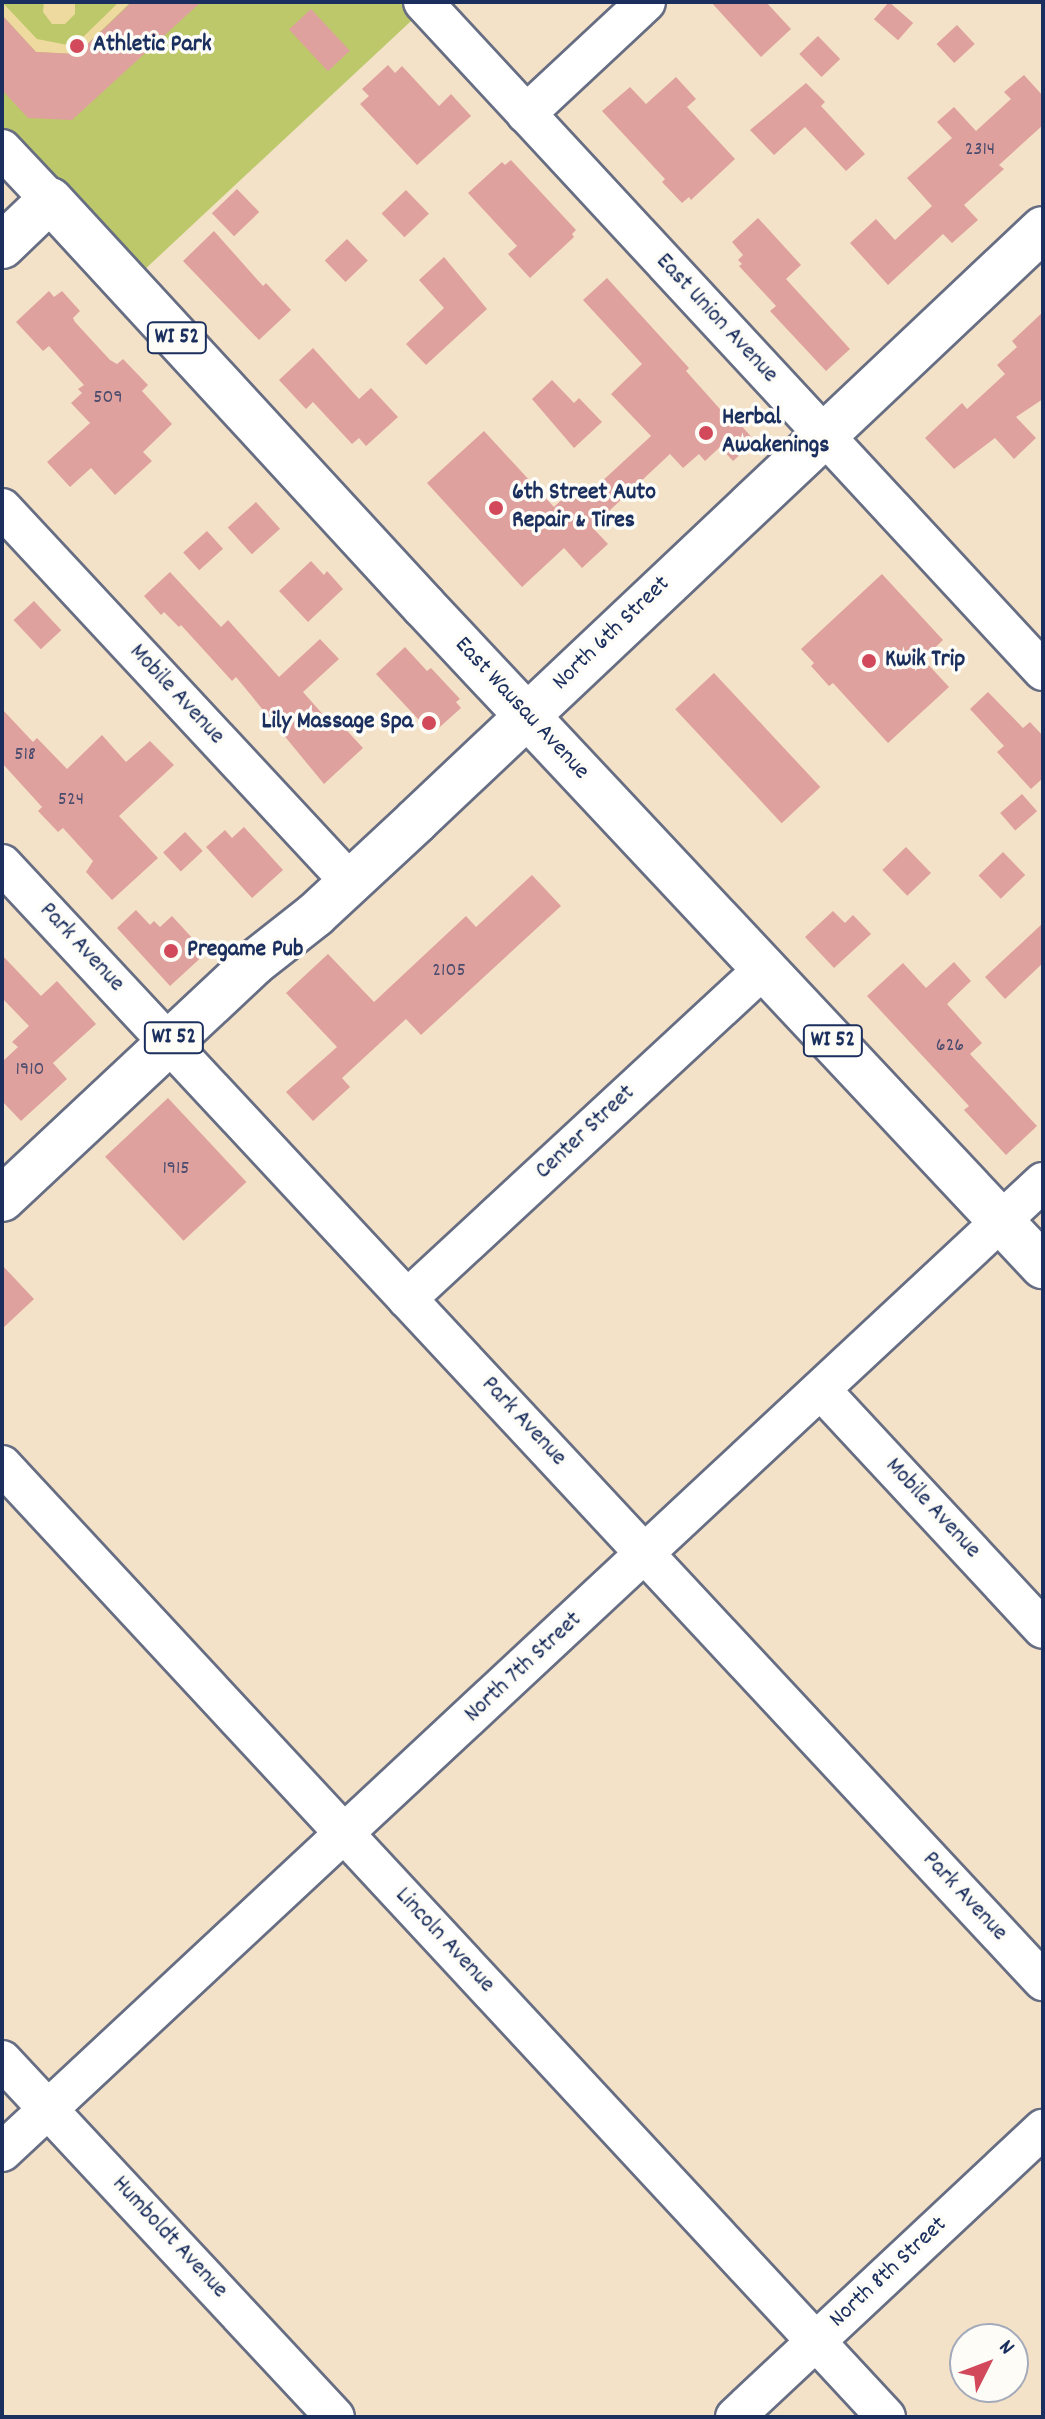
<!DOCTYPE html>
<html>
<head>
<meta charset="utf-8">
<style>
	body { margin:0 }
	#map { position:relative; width:1045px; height:2419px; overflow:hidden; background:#f4e2c8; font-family:Dekko,sans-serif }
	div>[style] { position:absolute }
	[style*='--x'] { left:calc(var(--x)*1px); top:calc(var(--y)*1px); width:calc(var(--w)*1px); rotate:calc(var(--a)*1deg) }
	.green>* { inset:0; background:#bcc86a }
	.sand>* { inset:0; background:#eeda9e }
	.building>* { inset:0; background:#dfa19d; transform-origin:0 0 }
	.roads { filter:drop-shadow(2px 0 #676e83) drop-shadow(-2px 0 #676e83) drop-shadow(0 2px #676e83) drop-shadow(0 -2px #676e83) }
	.minor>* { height:38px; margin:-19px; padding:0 19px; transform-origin:19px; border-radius:19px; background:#fff }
	.major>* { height:44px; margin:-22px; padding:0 22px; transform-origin:22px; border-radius:22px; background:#fff }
	.dots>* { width:22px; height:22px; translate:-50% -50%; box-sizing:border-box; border:4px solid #fdfcf7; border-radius:50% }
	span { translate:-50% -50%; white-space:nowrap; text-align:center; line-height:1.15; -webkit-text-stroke:7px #fdfcf7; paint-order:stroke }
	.number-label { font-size:20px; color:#4c4c6e }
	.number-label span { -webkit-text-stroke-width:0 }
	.shield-label span { padding:2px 6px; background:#fdfcf7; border:2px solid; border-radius:6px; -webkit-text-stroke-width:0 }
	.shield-label { font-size:22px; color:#1b2f5e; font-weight:700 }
	.poi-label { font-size:24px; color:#1b2f5e; font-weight:700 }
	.left { translate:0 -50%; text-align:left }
	.right { translate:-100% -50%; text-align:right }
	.street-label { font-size:24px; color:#1b2f5e }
	.frame { position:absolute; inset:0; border:4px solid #1b2f5e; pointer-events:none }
	.north { position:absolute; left:949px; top:2323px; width:80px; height:80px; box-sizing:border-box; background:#fdfcf7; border:2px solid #a3aaba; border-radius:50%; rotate:48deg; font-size:22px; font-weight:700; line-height:32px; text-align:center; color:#1b2f5e }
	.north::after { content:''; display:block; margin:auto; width:28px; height:36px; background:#d1495b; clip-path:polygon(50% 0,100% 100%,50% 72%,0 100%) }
</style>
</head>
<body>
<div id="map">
	<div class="green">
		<div style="clip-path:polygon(2px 2px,419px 2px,425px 8px,128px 285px,2px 151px)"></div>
	</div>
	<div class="sand">
		<div style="clip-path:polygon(2px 2px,37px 39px,68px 45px,80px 40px,119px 2px,131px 2px,77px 54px,36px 52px,2px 15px)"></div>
		<div style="clip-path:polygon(44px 2px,75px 2px,75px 14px,65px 24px,52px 24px,43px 12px)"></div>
	</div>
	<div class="building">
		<div style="clip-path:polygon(132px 2px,201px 2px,72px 120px,28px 118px,2px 90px,2px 15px,36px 52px,77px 54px)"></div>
		<div style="clip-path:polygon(711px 2px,766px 2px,791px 29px,761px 57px)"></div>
		<div style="left:889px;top:2px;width:32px;height:23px;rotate:41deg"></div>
		<div style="left:311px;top:9px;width:57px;height:30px;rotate:47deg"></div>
		<div style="left:957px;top:25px;width:26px;height:28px;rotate:47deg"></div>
		<div style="left:818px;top:36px;width:32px;height:26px;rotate:46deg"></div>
		<div style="clip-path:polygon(388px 65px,395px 73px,402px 66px,439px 106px,451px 94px,471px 116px,417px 165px,360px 104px,369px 96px,362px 89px)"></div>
		<div style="clip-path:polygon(1024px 75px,1043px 96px,1043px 125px,999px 165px,1004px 169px,964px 205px,978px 220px,952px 243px,943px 234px,888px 285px,850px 243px,876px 219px,895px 240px,932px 206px,907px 178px,952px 138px,937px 122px,954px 107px,976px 131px,1011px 99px,1004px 92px)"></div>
		<div style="clip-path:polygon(676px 77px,696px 99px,687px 107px,735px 159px,691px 200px,689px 197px,682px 203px,662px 182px,665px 179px,602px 111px,630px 87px,646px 104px)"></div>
		<div style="clip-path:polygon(806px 83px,825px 102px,821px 106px,865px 154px,846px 171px,805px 127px,774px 155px,750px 130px)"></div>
		<div style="clip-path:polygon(511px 160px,576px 230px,572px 234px,574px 237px,530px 278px,508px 254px,517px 246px,468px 193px,502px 162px,505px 165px)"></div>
		<div style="left:237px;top:189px;width:32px;height:35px;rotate:46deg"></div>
		<div style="left:406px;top:190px;width:33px;height:34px;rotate:46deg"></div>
		<div style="clip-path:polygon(758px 218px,801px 265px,786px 279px,850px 349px,826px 371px,770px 311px,776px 306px,739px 266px,742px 264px,738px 260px,743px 255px,732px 242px)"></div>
		<div style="clip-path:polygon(214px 231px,263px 286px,266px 283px,291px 310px,259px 340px,183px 261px)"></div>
		<div style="left:347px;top:239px;width:30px;height:31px;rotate:46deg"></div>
		<div style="clip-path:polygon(444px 257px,487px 309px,426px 365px,406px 344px,444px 308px,419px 280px)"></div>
		<div style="clip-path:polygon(607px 278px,689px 368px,686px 371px,736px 427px,739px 423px,755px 441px,733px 461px,720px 447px,705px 461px,699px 454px,683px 468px,670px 454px,592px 527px,608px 544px,582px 568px,564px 548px,522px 587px,427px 483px,484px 431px,554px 507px,576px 486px,586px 496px,651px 436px,611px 394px,642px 364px,583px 300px)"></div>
		<div style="clip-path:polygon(49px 291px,54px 297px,62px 291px,80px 311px,73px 318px,75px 322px,110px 360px,117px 364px,123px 359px,148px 385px,142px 391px,172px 424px,143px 452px,152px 461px,115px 495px,91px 468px,70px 487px,47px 462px,90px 423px,71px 403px,82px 393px,78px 389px,84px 385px,49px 346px,43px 351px,16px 322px)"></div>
		<div style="clip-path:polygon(1043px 312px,1043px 399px,1016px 417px,1036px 438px,1014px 459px,995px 438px,954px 469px,925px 438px,962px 403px,967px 409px,1005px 374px,997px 365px,1017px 347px,1012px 341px)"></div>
		<div style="clip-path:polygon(313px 348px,359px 399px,371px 388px,398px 417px,366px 446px,359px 438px,352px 444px,313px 402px,306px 409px,279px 380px)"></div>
		<div style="clip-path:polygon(552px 380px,574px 403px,579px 398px,602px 422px,574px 448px,532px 399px)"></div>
		<div style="left:256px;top:502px;width:36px;height:38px;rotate:48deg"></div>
		<div style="left:207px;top:531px;width:24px;height:32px;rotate:48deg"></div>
		<div style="clip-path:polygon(311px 561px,324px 575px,327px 571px,343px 589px,308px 622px,279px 591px)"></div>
		<div style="clip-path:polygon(170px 572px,221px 627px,228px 620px,279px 677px,320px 639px,339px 659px,303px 692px,335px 728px,340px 723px,363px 748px,324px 784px,236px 677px,232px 681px,181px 625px,179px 627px,164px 612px,161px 615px,144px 596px)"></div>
		<div style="clip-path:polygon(882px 574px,943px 640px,923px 659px,949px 687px,888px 743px,833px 683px,829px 686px,811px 666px,814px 663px,801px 649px)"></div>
		<div style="left:34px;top:601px;width:40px;height:28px;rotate:47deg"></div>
		<div style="clip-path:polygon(405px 647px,427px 671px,431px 668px,460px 699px,456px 702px,461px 708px,432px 734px,376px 674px)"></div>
		<div style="left:714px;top:673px;width:156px;height:53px;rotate:47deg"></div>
		<div style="clip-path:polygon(988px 692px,1023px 728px,1030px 722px,1043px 736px,1043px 778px,1031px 789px,997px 752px,1004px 746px,970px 709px)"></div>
		<div style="clip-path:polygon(2px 709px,33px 742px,37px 738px,67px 769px,102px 735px,126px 762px,150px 741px,174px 765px,119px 816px,158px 858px,112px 900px,86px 872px,93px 861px,63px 828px,58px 832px,38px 811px,42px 807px,2px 763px)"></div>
		<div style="left:1022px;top:794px;width:23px;height:29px;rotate:49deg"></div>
		<div style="clip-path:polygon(244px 827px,283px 870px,252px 898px,206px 847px,225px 830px,232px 838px)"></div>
		<div style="left:185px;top:832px;width:26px;height:30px;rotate:47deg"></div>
		<div style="left:906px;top:847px;width:36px;height:33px;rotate:46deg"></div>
		<div style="left:1003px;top:852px;width:32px;height:34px;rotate:46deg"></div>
		<div style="clip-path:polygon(532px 875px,561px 906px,421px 1035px,406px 1019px,342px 1078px,350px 1087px,313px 1121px,286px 1092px,337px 1047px,286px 993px,328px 954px,374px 1002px,466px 916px,476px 927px)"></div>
		<div style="clip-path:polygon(136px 910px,150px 925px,154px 921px,160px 927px,172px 916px,206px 953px,170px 986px,117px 928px)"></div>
		<div style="clip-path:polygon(833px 911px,845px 923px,853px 915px,871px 934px,834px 968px,805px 937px)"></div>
		<div style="clip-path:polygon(1043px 923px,1043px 963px,1005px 999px,985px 977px)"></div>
		<div style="clip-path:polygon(2px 955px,41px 996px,57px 981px,96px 1024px,53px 1063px,67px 1079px,21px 1121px,2px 1101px,2px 1062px,18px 1047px,12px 1042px,29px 1026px,2px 998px)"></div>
		<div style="clip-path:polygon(954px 962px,971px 981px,947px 1004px,982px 1043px,970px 1054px,1037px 1126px,1006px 1155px,964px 1110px,969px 1106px,867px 996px,903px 963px,926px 988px)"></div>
		<div style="left:168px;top:1098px;width:115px;height:86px;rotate:47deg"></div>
		<div style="clip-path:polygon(2px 1265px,34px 1299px,2px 1329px)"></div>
	</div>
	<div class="roads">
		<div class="minor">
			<div style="--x:423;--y:2;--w:912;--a:47.18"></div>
			<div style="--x:526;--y:114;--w:164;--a:-43"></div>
			<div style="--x:2;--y:149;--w:70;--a:46.7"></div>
			<div style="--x:2;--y:508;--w:511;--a:47.06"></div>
			<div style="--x:2;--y:864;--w:1527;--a:47.02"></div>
			<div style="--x:407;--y:1299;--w:487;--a:-42.8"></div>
			<div style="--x:821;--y:1390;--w:326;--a:47.1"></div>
			<div style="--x:2;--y:1465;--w:1299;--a:47.12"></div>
			<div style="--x:2;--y:2060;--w:488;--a:47"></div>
			<div style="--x:2;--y:2152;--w:1423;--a:-42.98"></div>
			<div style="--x:735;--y:2417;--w:422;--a:-43.1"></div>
		</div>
		<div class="major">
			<div style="--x:2;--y:246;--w:66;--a:-43.8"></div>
			<div style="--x:50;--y:200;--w:552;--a:47.35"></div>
			<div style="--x:424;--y:606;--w:905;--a:46.84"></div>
			<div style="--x:2;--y:1199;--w:345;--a:-43.1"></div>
			<div style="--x:254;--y:963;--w:78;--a:-38.2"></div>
			<div style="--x:315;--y:915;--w:138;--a:-42.9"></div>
			<div style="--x:416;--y:821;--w:862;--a:-43.36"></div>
		</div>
	</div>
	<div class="dots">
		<div style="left:77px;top:46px;background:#d1495b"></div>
		<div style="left:706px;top:433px;background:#d1495b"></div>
		<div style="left:496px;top:508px;background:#d1495b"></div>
		<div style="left:869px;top:661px;background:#d1495b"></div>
		<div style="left:429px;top:723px;background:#d1495b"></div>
		<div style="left:171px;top:951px;background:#d1495b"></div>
	</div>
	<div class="number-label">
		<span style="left:980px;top:150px">2314</span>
		<span style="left:108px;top:398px">509</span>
		<span style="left:25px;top:755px">518</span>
		<span style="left:71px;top:800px">524</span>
		<span style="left:449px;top:971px">2105</span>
		<span style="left:950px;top:1046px">626</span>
		<span style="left:30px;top:1070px">1910</span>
		<span style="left:176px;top:1169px">1915</span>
	</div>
	<div class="shield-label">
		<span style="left:177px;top:338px">WI 52</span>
		<span style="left:174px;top:1038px">WI 52</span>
		<span style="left:833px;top:1041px">WI 52</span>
	</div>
	<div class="poi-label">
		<span class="left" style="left:93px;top:46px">Athletic Park</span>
		<span class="left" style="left:722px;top:433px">Herbal<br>Awakenings</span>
		<span class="left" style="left:512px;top:508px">6th Street Auto<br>Repair &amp; Tires</span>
		<span class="left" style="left:885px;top:661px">Kwik Trip</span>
		<span class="right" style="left:413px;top:723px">Lily Massage Spa</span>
		<span class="left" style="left:187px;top:951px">Pregame Pub</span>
	</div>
	<div class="street-label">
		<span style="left:716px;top:319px;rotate:47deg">East Union Avenue</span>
		<span style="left:612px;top:634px;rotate:-44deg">North 6th Street</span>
		<span style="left:176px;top:695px;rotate:47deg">Mobile Avenue</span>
		<span style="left:521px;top:709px;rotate:47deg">East Wausau Avenue</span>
		<span style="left:81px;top:948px;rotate:47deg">Park Avenue</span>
		<span style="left:586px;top:1133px;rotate:-43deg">Center Street</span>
		<span style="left:523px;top:1422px;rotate:47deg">Park Avenue</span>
		<span style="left:932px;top:1509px;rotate:47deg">Mobile Avenue</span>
		<span style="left:524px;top:1668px;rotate:-43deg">North 7th Street</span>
		<span style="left:964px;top:1897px;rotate:47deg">Park Avenue</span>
		<span style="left:444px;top:1941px;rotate:47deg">Lincoln Avenue</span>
		<span style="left:169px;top:2238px;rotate:47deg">Humboldt Avenue</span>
		<span style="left:889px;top:2273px;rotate:-43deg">North 8th Street</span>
	</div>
	<div class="frame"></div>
	<div class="north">N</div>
</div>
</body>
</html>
